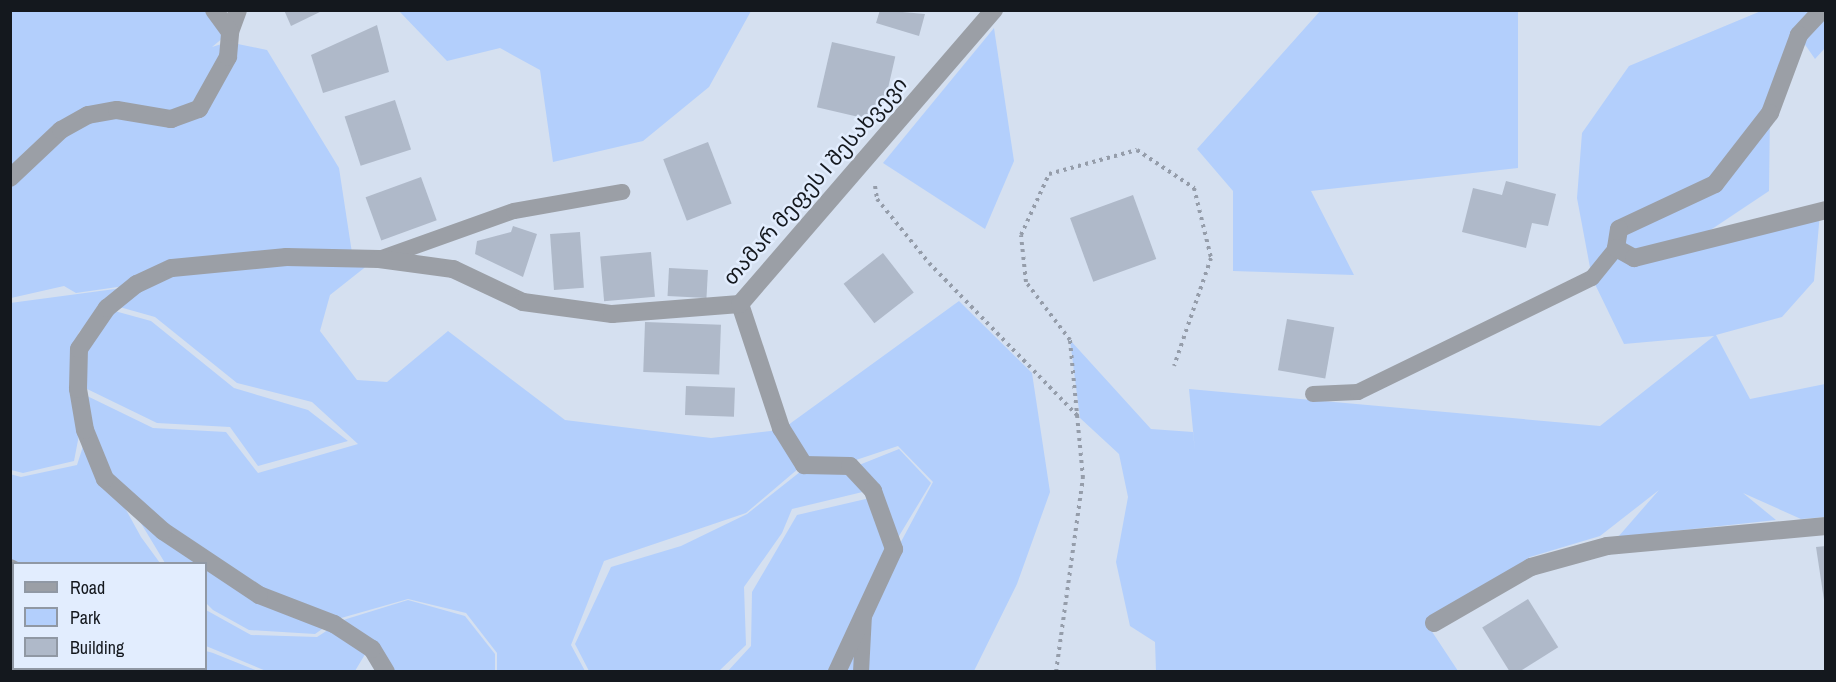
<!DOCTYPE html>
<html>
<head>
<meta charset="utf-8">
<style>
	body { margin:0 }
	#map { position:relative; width:1836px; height:682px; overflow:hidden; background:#d5e0f0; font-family:"Archivo Narrow","Noto Sans Georgian",sans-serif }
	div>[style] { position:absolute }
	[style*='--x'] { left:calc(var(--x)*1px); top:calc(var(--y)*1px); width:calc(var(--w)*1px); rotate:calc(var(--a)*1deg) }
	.green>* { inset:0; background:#b3cffc }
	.building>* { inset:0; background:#afb9c9; transform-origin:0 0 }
	.path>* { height:4px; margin-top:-2px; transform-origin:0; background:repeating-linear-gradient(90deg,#959daa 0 3px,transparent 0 7.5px) }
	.lane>* { height:16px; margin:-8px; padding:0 8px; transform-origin:8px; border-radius:8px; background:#9b9fa6 }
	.street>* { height:18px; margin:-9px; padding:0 9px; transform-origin:9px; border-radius:9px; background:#9b9fa6 }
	span { translate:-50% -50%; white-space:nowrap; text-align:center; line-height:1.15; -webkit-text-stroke:5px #e2edfe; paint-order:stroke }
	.street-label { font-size:21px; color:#14181e }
	.frame { position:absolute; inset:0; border:12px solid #14181e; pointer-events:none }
	.legend { position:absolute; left:12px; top:562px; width:195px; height:108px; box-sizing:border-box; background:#e2edfe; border:2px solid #9098a4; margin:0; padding:8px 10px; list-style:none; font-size:18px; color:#14181e }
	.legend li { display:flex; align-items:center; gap:12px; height:30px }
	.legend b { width:30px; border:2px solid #9098a4 }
</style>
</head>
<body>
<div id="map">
	<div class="green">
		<div style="clip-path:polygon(1321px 10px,1518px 11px,1518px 168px,1311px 191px,1354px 275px,1233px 271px,1233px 191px,1197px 149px)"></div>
		<div style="clip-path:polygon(10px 11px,214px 11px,230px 32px,212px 47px,228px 42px,267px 50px,339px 168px,352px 253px,76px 293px,64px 286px,11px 298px)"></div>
		<div style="clip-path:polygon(399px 11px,751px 11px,709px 87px,643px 141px,553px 162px,540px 70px,500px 48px,447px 61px)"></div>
		<div style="clip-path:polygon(1761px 11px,1825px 11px,1825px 48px,1815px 59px,1799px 36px,1770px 113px,1769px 191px,1685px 247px,1820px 213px,1814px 281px,1782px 317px,1716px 335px,1750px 399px,1825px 384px,1825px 517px,1801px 519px,1743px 493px,1776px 520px,1618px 537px,1659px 490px,1600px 536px,1530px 557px,1427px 624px,1458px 671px,1156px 671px,1155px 642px,1130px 626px,1116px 562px,1128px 497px,1119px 454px,1080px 418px,1070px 340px,1151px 429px,1193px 432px,1195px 451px,1189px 389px,1600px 426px,1714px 336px,1624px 344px,1592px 278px,1577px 198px,1582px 133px,1629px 66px)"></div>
		<div style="clip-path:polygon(994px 28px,1014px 161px,985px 229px,883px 163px)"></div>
		<div style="clip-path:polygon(373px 261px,330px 295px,320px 331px,357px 380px,387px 382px,448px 331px,565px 420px,711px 438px,779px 430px,799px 468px,746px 513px,604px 561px,571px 645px,585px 671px,497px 671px,497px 653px,466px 613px,408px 599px,334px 620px,263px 590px,167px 528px,108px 476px,81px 393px,153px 428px,226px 432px,258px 473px,358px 444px,312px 402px,237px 383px,155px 317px,116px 306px,140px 289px,195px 269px)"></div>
		<div style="clip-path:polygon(130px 287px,79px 332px,74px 348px,80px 430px,74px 461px,23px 473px,11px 470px,10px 303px)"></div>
		<div style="clip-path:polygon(959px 301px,1032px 373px,1050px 492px,1017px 584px,974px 671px,847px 671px,895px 553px,933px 482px,898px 446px,850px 462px,805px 463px,784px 428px)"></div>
		<div style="clip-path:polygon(111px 310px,151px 321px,234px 388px,308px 410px,348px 441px,258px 466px,230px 427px,157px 423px,83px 387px,83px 350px)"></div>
		<div style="clip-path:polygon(86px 437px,141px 537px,160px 563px,10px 562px,10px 474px,21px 477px,77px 465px)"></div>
		<div style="clip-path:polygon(899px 449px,931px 483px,896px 541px,875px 489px,792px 509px,782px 533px,744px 587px,746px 645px,719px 671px,589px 671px,575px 644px,611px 567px,681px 546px,747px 514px,805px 468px,849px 469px)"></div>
		<div style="clip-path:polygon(870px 498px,886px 550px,831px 671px,727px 672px,751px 646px,752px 592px,797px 515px)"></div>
		<div style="clip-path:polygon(136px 515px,328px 625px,315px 634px,249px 630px,213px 610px,206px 603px,206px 564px,165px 563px)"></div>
		<div style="clip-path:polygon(408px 600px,465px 616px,495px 654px,495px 671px,392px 671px,340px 621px)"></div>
		<div style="clip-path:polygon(206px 610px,251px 635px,317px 637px,331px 628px,367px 651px,355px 671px,266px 671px,206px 646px)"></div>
		<div style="clip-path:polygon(206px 651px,213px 653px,258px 671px,159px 669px,206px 668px)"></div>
	</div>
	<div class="building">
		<div style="clip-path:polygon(284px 10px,324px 10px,291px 26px)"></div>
		<div style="clip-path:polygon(880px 10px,925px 14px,919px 36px,876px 23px)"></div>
		<div style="clip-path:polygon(377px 25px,389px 72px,323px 93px,311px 55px)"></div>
		<div style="left:832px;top:42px;width:65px;height:67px;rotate:13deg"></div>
		<div style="left:395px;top:100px;width:52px;height:53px;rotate:72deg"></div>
		<div style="left:708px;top:142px;width:66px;height:48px;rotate:69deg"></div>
		<div style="left:421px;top:177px;width:46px;height:59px;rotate:70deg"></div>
		<div style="clip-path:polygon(1506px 181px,1556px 194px,1548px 226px,1532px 223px,1526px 248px,1462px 232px,1473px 188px,1502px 195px)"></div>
		<div style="left:1133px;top:195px;width:68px;height:67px;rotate:70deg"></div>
		<div style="clip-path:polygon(513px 226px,537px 234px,523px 277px,475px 254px,477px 241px,511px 232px)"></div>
		<div style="left:580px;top:232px;width:56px;height:30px;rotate:86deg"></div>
		<div style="left:651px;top:252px;width:45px;height:51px;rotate:85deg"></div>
		<div style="left:883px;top:253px;width:50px;height:50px;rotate:52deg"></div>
		<div style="left:669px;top:268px;width:39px;height:28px;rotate:3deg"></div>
		<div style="left:1287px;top:319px;width:48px;height:52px;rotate:10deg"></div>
		<div style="left:645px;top:322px;width:76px;height:50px;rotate:2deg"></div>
		<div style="left:686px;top:386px;width:49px;height:29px;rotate:2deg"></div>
		<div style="clip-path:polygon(1826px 546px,1826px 600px,1824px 600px,1816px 547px)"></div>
		<div style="left:1528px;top:599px;width:57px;height:54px;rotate:58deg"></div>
		<div style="clip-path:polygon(37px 668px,67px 668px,69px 670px,33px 672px)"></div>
	</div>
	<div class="path">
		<div style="--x:875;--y:186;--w:13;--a:81"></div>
		<div style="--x:877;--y:199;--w:82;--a:50.9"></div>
		<div style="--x:929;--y:263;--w:215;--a:45.8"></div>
		<div style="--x:1056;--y:672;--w:196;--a:-82.1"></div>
		<div style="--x:1083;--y:478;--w:139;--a:-95.4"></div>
		<div style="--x:1070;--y:340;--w:73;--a:-127.2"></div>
		<div style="--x:1026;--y:282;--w:47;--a:-96.1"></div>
		<div style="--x:1021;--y:235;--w:67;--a:-65.3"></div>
		<div style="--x:1049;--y:174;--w:91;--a:-15.3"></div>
		<div style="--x:1137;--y:150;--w:69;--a:33.7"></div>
		<div style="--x:1194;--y:188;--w:72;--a:76.3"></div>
		<div style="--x:1211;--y:258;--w:114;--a:108.9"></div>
	</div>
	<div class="lane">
		<div style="--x:379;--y:259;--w:143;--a:-19.6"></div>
		<div style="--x:514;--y:211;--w:110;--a:-10"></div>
		<div style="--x:1313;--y:394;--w:45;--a:-2.5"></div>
		<div style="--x:1358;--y:392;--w:260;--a:-26"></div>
		<div style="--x:1592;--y:278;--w:38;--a:-51"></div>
		<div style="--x:106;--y:668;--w:4;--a:76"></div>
		<div style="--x:861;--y:672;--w:57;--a:-87"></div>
	</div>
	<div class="street">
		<div style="--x:1822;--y:10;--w:34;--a:133"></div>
		<div style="--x:1799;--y:35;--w:83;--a:110.4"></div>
		<div style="--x:1770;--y:113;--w:90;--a:127.8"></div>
		<div style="--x:1715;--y:184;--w:106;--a:154.9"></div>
		<div style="--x:1619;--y:229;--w:19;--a:99"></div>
		<div style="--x:1616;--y:248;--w:21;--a:29"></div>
		<div style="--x:1634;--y:258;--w:198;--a:-14"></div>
		<div style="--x:230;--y:32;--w:23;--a:-70"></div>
		<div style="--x:10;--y:178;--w:70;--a:-43.3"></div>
		<div style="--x:61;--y:130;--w:31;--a:-29"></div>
		<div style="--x:88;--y:115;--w:29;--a:-10"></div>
		<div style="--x:117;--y:110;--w:55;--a:9.5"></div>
		<div style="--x:171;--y:119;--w:30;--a:-20"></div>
		<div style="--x:199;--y:109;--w:60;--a:-60.9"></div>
		<div style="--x:228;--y:57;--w:25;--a:-85"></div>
		<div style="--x:230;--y:32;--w:27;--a:-126"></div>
		<div style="--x:740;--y:304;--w:131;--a:71.7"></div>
		<div style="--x:781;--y:428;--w:44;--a:58.1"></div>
		<div style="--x:804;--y:465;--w:46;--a:1.2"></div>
		<div style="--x:850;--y:466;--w:34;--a:47"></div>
		<div style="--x:873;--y:491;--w:62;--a:70.1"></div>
		<div style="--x:894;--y:549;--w:136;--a:114.9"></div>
		<div style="--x:10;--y:568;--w:4;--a:27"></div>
		<div style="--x:1434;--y:623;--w:112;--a:-30"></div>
		<div style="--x:1531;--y:567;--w:79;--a:-15.4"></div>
		<div style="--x:1607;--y:546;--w:220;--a:-5.2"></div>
		<div style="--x:150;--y:668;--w:5;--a:53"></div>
		<div style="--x:386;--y:672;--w:27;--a:-121"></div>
		<div style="--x:372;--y:649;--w:45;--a:-146.7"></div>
		<div style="--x:334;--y:624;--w:80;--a:-158.9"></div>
		<div style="--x:259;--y:595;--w:115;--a:-146.3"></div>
		<div style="--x:163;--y:531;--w:78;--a:-138.1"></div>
		<div style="--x:105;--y:479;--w:53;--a:-112.2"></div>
		<div style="--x:85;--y:430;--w:42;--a:-99.7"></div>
		<div style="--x:78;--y:389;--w:40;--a:-88.6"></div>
		<div style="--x:79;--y:349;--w:50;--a:-55.7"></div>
		<div style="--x:107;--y:308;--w:38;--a:-39"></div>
		<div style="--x:137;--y:284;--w:38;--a:-25"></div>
		<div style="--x:172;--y:268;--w:115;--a:-5.5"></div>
		<div style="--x:286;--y:257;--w:93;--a:1.2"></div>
		<div style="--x:379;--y:259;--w:75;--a:7.7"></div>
		<div style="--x:453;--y:269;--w:77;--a:25.2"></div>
		<div style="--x:523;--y:302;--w:90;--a:7.7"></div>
		<div style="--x:612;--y:314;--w:128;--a:-4.5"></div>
		<div style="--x:740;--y:304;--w:389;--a:-49.2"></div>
	</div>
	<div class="street-label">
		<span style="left:815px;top:181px;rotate:-49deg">თამარ მეფეს I შესახვევი</span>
	</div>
	<div class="frame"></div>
	<ul class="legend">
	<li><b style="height:8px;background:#9b9fa6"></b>Road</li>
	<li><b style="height:16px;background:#b3cffc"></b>Park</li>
	<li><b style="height:16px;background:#afb9c9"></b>Building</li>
	</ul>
</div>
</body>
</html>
